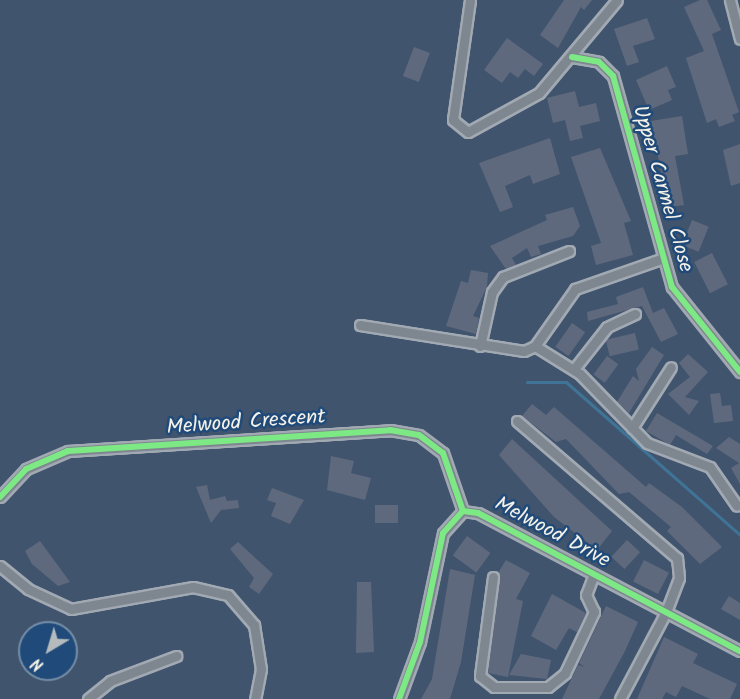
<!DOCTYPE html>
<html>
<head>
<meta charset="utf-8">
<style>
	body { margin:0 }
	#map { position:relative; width:740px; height:699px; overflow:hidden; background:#41546d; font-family:Kalam,sans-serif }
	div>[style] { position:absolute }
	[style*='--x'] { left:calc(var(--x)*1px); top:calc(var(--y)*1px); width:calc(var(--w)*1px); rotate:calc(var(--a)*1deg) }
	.stream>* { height:3px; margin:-1.5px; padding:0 1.5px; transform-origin:1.5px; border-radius:1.5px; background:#3f7496 }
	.building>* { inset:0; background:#5f697d; transform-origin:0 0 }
	.roads { filter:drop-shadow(2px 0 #a1a9b3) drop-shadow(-2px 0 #a1a9b3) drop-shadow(0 2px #a1a9b3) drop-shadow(0 -2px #a1a9b3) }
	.minor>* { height:9px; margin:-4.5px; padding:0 4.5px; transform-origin:4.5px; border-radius:4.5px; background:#7e868f }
	.cycleway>* { height:6px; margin:-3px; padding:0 3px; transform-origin:3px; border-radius:3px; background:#7ce984 }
	span { translate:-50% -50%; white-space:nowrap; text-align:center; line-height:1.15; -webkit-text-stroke:5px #1f4a7a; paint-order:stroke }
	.street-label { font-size:21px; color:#f4f1e8 }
	.north { position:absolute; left:18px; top:621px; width:60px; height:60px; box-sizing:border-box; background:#1f4a7a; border:2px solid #748da6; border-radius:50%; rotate:218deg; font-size:16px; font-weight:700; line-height:24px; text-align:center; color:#f4f1e8 }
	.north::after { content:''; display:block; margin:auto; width:21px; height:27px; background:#b5babd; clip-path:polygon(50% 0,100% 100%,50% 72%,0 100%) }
</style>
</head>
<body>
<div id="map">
	<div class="stream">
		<div style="--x:527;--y:382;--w:39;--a:0"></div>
		<div style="--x:566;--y:382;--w:232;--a:41.3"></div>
	</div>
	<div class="building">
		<div style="clip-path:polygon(564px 0,592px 0,584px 10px,581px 7px,558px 48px,540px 35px)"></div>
		<div style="clip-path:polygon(700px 0,707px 0,721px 30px,712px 34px,739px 112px,732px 115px,735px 121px,719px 127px,716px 119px,707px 123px,686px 58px,704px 51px,684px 7px)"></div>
		<div style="clip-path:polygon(647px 18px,655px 39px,633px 46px,639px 62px,627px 66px,614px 29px)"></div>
		<div style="clip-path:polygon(507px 38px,543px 64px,534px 76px,525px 69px,518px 78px,510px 72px,502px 83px,484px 70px)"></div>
		<div style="left:414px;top:47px;width:17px;height:31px;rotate:21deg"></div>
		<div style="clip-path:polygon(667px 66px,676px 87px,668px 90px,672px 100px,649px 110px,636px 80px)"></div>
		<div style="clip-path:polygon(575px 91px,579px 107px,596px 103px,600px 121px,580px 126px,583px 138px,570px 141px,565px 120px,553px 123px,547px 98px)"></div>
		<div style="clip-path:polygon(682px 116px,688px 154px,675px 156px,684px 205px,668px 207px,651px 121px)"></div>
		<div style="clip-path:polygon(550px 138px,560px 174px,533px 184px,530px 175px,505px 186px,513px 207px,500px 212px,479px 163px)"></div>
		<div style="clip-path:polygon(740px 144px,740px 183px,731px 186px,723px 150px)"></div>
		<div style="clip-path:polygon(600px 148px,631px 221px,624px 223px,633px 255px,596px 265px,591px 246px,601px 243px,571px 157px)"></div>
		<div style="clip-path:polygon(573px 207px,580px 226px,573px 236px,538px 246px,541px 254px,531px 257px,527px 248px,512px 258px,516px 265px,506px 269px,490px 246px,547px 220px,545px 215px)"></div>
		<div style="left:692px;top:220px;width:18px;height:27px;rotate:22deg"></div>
		<div style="left:712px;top:253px;width:35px;height:20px;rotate:63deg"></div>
		<div style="clip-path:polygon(471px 270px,488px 273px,487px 287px,473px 316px,479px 318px,476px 334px,446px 326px,461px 281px,468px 283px)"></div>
		<div style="clip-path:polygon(643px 287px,653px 313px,664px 308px,678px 334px,661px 342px,642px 306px,588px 321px,587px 312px,618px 304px,616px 297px)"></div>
		<div style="left:572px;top:323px;width:16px;height:29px;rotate:35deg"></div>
		<div style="left:635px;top:333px;width:17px;height:30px;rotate:77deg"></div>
		<div style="clip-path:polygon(652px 347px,664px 355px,629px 413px,617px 402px,633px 376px,639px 381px,636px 369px)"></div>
		<div style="clip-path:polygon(688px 354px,708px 372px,685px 397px,699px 401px,689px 415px,668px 394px,690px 377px,679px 363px)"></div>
		<div style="left:607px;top:356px;width:14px;height:23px;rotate:36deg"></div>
		<div style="clip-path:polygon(720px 393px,722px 406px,731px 405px,733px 421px,714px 423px,710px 394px)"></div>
		<div style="clip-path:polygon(532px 404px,546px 415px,554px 407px,646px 487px,649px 483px,682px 507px,722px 547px,700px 564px,667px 531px,671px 527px,629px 492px,619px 494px,566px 439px,556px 442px,522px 416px)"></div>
		<div style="clip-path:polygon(657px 413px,713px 446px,707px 454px,676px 435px,670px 445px,646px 431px)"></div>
		<div style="clip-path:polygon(729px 437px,740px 444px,740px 484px,731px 468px,739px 463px,716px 448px)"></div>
		<div style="clip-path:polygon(512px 439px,612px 531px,597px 550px,554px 517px,499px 455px)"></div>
		<div style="clip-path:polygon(331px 456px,354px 461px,351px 473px,371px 478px,365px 500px,327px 490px)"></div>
		<div style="clip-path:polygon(207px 485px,210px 500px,225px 496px,227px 501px,238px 500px,239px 508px,221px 510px,211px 523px,196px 487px)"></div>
		<div style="clip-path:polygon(272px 488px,304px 500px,290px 524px,271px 516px,276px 503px,267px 500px)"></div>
		<div style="left:398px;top:505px;width:18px;height:23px;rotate:90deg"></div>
		<div style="left:467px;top:536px;width:29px;height:24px;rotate:36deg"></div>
		<div style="left:627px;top:540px;width:18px;height:23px;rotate:43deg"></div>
		<div style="clip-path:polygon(40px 541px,70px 582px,58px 586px,32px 564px,25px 551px)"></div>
		<div style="clip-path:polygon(238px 542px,273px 574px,259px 594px,249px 587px,254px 578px,230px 549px)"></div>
		<div style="clip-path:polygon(506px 560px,530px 573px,516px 599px,523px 601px,508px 677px,488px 673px,498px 573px)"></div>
		<div style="left:644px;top:560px;width:28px;height:24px;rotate:27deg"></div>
		<div style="clip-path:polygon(450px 569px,475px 575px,461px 662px,450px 699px,421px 699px,432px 679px)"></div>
		<div style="clip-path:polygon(357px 582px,371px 582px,374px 652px,356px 653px)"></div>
		<div style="clip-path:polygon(552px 594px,586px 613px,577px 632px,569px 628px,556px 650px,531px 636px)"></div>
		<div style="clip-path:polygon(729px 596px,740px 603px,740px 620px,721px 609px)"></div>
		<div style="clip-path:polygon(606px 606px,638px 622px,625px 651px,599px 699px,562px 699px,578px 665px,585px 667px,579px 663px)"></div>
		<div style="clip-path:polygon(664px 637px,698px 654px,693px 663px,737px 684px,730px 699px,710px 699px,682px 686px,676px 697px,666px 692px,662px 699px,637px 699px)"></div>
		<div style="clip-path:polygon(521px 654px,551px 660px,547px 679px,509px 675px)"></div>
	</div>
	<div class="roads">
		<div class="minor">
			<div style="--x:470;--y:0;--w:121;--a:98.1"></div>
			<div style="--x:453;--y:120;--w:19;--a:39"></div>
			<div style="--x:468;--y:132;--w:81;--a:-28.8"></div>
			<div style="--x:539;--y:93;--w:121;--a:-50"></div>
			<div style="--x:730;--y:0;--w:40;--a:75.6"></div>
			<div style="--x:572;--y:57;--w:27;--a:10"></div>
			<div style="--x:599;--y:62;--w:20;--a:45"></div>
			<div style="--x:613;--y:76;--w:219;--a:74.4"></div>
			<div style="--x:672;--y:287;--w:109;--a:51.3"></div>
			<div style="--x:360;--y:325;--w:166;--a:9"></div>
			<div style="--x:524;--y:351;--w:12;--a:-24"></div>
			<div style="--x:535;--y:346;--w:70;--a:-54.9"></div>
			<div style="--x:575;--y:289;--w:91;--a:-19.2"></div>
			<div style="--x:480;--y:346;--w:55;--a:-77.5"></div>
			<div style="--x:492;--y:292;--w:19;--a:-54"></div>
			<div style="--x:503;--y:277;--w:71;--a:-21.5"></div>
			<div style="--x:535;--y:346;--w:53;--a:31.9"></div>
			<div style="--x:580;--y:374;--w:96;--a:45.8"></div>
			<div style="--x:647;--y:443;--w:67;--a:20.9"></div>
			<div style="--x:710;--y:467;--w:47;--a:55.3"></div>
			<div style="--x:574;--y:369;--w:53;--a:-51.8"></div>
			<div style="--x:607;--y:327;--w:31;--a:-25"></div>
			<div style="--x:517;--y:421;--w:211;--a:40.6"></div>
			<div style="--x:677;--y:558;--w:20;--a:84"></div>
			<div style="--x:679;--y:578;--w:36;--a:111"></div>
			<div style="--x:666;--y:612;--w:98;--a:117.9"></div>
			<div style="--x:632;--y:428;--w:72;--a:-57.4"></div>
			<div style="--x:0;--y:497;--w:38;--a:-47"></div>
			<div style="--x:26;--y:469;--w:46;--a:-23.2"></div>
			<div style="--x:68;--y:451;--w:323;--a:-3.7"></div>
			<div style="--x:390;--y:430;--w:29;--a:10"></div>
			<div style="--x:419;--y:435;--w:30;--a:37"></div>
			<div style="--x:443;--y:453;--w:61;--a:71"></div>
			<div style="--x:0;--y:566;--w:36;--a:39"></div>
			<div style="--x:28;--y:589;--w:47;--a:24.9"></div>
			<div style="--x:71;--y:609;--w:124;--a:-10.2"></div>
			<div style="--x:193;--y:587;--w:36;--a:13"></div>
			<div style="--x:228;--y:595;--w:40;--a:49"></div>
			<div style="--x:254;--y:625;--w:45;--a:81"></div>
			<div style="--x:261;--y:669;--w:31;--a:101"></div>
			<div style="--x:493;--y:577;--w:100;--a:97.5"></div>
			<div style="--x:480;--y:676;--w:18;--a:38"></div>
			<div style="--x:494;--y:687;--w:54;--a:0"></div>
			<div style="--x:548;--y:687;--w:22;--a:-39"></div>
			<div style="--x:565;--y:673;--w:68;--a:-64.6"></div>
			<div style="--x:594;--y:612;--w:19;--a:-115"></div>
			<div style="--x:586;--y:595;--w:22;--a:-69"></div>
			<div style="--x:88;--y:699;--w:28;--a:-39"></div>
			<div style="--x:110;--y:681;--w:71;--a:-20.7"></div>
			<div style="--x:399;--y:699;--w:61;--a:-69.8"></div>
			<div style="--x:420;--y:642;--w:111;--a:-78.1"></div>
			<div style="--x:443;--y:533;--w:30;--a:-48"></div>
			<div style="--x:463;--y:511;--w:15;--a:8"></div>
			<div style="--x:478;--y:513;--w:296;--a:27.8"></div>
		</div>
	</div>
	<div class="cycleway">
		<div style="--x:572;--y:57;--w:27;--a:10"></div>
		<div style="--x:599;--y:62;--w:20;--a:45"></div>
		<div style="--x:613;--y:76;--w:219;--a:74.4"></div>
		<div style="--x:672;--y:287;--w:109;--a:51.3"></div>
		<div style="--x:0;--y:497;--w:38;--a:-47"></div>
		<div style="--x:26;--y:469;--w:46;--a:-23.2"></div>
		<div style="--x:68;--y:451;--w:323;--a:-3.7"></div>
		<div style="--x:390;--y:430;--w:29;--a:10"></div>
		<div style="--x:419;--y:435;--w:30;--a:37"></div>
		<div style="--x:443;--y:453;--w:61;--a:71"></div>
		<div style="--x:399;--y:699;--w:61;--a:-69.8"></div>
		<div style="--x:420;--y:642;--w:111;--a:-78.1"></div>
		<div style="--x:443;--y:533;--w:30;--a:-48"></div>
		<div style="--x:463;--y:511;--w:15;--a:8"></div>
		<div style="--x:478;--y:513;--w:296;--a:27.8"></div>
	</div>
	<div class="street-label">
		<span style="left:662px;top:189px;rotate:74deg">Upper Carmel Close</span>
		<span style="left:246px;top:423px;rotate:-4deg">Melwood Crescent</span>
		<span style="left:552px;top:533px;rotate:28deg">Melwood Drive</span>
	</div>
	<div class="north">N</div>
</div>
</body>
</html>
